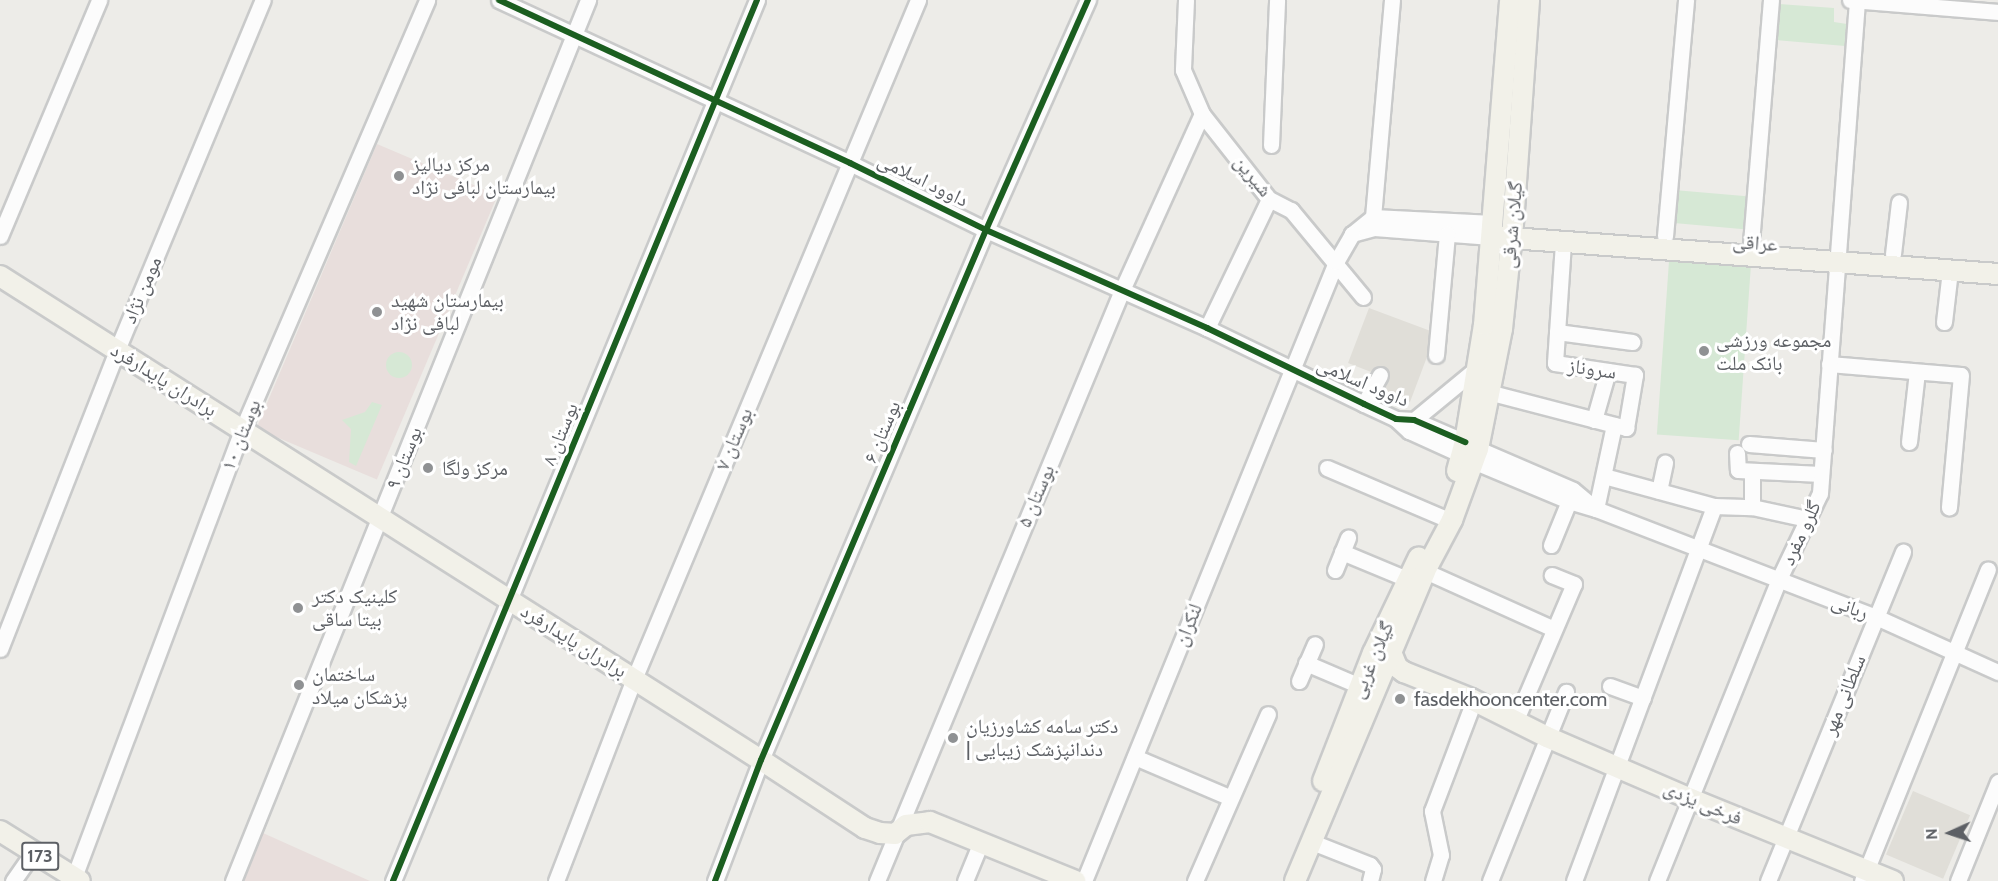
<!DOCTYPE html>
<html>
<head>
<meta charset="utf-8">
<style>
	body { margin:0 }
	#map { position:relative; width:1998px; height:881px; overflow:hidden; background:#edece8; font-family:Cabin,"Noto Naskh Arabic",sans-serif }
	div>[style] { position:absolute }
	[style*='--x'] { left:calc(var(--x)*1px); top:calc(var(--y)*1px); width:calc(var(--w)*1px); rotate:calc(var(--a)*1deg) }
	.education>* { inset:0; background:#e0ded8; transform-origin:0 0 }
	.medical>* { inset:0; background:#e8dedc; transform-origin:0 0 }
	.green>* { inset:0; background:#d6e8d5; transform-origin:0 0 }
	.round { border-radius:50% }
	.roads { filter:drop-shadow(2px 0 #c9caca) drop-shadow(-2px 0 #c9caca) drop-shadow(0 2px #c9caca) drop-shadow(0 -2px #c9caca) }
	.minor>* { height:15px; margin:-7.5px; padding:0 7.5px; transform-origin:7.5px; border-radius:7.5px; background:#fcfcfc }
	.major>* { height:20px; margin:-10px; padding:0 10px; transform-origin:10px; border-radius:10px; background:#f2f1e9 }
	.cycleway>* { height:6px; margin:-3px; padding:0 3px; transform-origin:3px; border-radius:3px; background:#1b5e20 }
	.dots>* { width:16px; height:16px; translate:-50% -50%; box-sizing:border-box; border:3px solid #fff; border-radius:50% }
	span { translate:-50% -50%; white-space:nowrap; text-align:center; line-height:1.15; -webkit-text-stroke:6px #fff; paint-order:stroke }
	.shield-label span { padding:2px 4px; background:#fff; border:2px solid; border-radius:4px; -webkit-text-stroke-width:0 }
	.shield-label { font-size:18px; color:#5d6065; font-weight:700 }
	.poi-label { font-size:20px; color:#5d6065 }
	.left { translate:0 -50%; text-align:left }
	.street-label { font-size:20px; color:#5d6065 }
	.north { position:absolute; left:1920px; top:803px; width:60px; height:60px; -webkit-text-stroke:4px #fff; paint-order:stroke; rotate:267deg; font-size:16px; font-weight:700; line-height:24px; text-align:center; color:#5d6065 }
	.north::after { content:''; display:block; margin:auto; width:21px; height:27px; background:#5d6065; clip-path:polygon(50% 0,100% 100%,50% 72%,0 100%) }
</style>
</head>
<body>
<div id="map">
	<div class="education">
		<div style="clip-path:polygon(1369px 308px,1436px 333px,1410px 402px,1384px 392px,1389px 379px,1348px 363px)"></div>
		<div style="left:1913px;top:791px;width:62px;height:69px;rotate:23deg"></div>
	</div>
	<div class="medical">
		<div style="left:377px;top:144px;width:131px;height:309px;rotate:23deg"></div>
		<div style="clip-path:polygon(263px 833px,370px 881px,244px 881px)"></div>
	</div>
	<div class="green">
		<div style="clip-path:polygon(1779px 4px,1834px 8px,1834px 22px,1847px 24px,1845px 46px,1776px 40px)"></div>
		<div style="left:1674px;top:190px;width:76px;height:33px;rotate:5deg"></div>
		<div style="left:1669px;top:261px;width:82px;height:174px;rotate:4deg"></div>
		<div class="round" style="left:386px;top:352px;width:26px;height:26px"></div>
		<div style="clip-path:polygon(372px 402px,382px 405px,356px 466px,349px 462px,351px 429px,342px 420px,365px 412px)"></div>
	</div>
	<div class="roads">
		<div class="minor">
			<div style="--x:499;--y:0;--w:387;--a:24.9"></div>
			<div style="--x:850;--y:163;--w:152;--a:26.2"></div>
			<div style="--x:986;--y:230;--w:242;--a:23.9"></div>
			<div style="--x:1207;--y:328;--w:174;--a:25.8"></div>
			<div style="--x:1364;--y:404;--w:35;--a:25"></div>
			<div style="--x:1396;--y:419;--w:18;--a:3"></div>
			<div style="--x:1414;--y:420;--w:56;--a:23.3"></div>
			<div style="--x:1186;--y:0;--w:70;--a:92.5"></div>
			<div style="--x:1183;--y:70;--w:48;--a:66.6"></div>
			<div style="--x:1202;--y:114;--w:108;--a:51.8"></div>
			<div style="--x:1269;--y:199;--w:25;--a:27"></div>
			<div style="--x:1291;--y:210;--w:113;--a:50.4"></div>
			<div style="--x:1850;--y:0;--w:148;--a:4.6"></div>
			<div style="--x:1271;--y:145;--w:145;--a:-87.6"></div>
			<div style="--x:1373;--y:217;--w:218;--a:-85"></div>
			<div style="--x:0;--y:236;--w:256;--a:-67.2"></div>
			<div style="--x:1665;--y:236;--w:237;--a:-84.9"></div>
			<div style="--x:1491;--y:237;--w:117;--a:-175.6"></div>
			<div style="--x:1374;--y:228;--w:23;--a:165"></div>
			<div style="--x:1352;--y:234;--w:27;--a:-39"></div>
			<div style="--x:1373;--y:217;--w:120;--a:2.9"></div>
			<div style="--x:1751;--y:243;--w:244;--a:-85.3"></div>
			<div style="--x:1893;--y:254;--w:52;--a:-83.4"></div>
			<div style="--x:1944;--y:322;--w:52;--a:-83.4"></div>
			<div style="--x:1207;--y:328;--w:143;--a:-64.3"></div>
			<div style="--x:1557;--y:332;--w:76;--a:7.6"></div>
			<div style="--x:1436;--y:355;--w:122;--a:-84.8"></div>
			<div style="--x:1829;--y:364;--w:132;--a:4.8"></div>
			<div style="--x:1961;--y:375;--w:133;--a:95.2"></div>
			<div style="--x:1488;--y:392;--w:143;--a:14.6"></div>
			<div style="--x:1626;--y:428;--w:54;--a:-80.4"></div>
			<div style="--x:1635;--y:375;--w:81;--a:-171.5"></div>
			<div style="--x:1555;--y:363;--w:121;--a:-86.2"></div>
			<div style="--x:1364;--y:404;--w:33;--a:-61"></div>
			<div style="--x:1396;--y:419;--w:18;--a:43"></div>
			<div style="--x:1409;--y:431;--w:58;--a:24.4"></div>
			<div style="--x:1414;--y:420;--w:82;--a:-39.5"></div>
			<div style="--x:1594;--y:420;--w:51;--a:-74.1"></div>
			<div style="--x:1909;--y:442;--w:70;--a:-83.5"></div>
			<div style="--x:1749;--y:444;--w:75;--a:4.6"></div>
			<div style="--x:1478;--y:449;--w:103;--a:23.3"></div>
			<div style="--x:1573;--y:490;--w:23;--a:40"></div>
			<div style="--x:1737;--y:453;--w:17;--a:87"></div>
			<div style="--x:1738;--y:470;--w:83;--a:2.8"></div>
			<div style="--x:1473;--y:461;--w:104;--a:22.6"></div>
			<div style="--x:1569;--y:501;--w:28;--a:17"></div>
			<div style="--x:1596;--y:509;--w:300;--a:21.1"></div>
			<div style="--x:1876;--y:617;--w:134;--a:24.3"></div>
			<div style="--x:1327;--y:468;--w:125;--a:23.1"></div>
			<div style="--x:1752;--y:471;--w:36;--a:90"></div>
			<div style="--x:1604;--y:476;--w:114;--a:15.3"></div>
			<div style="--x:1714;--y:506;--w:38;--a:2"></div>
			<div style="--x:1752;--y:507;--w:56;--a:12.3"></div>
			<div style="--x:1659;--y:491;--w:29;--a:-78"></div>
			<div style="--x:1596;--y:509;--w:86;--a:-77.9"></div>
			<div style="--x:1551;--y:545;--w:48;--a:-67.8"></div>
			<div style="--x:1342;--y:552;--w:70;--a:22.6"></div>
			<div style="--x:1335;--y:570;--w:35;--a:-68"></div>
			<div style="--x:1425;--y:571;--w:141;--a:24.2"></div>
			<div style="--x:0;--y:649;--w:321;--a:-68.6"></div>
			<div style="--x:117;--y:350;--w:379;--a:-67.4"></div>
			<div style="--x:1306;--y:663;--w:59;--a:23.1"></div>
			<div style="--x:1299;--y:681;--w:40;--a:-66.6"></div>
			<div style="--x:1610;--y:686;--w:35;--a:20"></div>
			<div style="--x:1515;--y:722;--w:150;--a:-66.9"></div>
			<div style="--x:1574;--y:584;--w:24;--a:-158"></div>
			<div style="--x:1135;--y:757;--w:104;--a:23.1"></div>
			<div style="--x:1312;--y:842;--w:62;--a:21.6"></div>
			<div style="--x:1370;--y:865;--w:5;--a:53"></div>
			<div style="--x:1373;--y:869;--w:12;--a:104"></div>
			<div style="--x:74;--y:877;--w:478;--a:-69.4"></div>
			<div style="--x:242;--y:430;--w:468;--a:-66.7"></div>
			<div style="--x:13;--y:881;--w:35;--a:-55"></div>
			<div style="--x:233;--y:881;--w:950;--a:-68.05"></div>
			<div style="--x:393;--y:881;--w:953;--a:-67.55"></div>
			<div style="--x:556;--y:881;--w:217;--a:-68.9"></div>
			<div style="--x:634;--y:679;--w:736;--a:-67.3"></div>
			<div style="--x:715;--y:881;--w:129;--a:-69.2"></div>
			<div style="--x:761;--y:760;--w:576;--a:-67"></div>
			<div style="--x:986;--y:230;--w:252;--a:-66.1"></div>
			<div style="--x:877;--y:881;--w:640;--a:-67.48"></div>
			<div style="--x:1122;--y:290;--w:193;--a:-65.6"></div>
			<div style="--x:965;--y:881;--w:42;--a:-67.7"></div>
			<div style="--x:1084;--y:881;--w:668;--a:-67.85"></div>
			<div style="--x:1336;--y:262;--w:32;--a:-60"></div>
			<div style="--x:1195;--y:881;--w:182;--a:-66.4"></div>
			<div style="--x:1433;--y:881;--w:27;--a:-73"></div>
			<div style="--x:1441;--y:855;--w:45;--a:-101.6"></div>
			<div style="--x:1432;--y:811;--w:107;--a:-69.2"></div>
			<div style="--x:1490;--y:881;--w:204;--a:-68.1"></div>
			<div style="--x:1574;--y:881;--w:400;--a:-69.5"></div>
			<div style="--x:1657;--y:881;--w:326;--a:-68"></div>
			<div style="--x:1779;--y:579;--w:95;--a:-64.5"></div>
			<div style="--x:1820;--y:493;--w:494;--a:-85.7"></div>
			<div style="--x:1768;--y:881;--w:356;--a:-67.7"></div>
			<div style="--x:1862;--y:881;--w:336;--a:-68"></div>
			<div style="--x:1958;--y:881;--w:107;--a:-68"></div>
		</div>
		<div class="major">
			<div style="--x:1498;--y:237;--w:501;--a:4.23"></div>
			<div style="--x:0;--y:276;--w:902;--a:32.46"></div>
			<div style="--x:761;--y:760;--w:124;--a:33.2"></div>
			<div style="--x:865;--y:828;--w:16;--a:18"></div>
			<div style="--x:880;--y:833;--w:15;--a:4"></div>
			<div style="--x:895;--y:834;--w:14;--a:-39"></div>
			<div style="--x:906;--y:825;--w:24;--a:-7"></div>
			<div style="--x:930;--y:822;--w:157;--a:22.1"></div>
			<div style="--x:1457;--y:471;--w:30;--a:-75"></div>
			<div style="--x:1465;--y:442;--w:119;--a:-80.8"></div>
			<div style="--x:1484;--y:325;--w:326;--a:-85.4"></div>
			<div style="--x:1391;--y:652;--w:16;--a:68"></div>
			<div style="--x:1397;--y:667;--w:9;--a:36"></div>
			<div style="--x:1404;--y:672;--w:72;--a:21.9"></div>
			<div style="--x:1471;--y:699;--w:85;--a:26.6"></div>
			<div style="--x:1547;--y:737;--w:157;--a:23.3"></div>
			<div style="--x:1691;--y:799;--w:218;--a:22.1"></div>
			<div style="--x:1323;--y:781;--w:137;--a:-68.7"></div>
			<div style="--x:1373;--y:653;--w:106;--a:-64.4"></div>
			<div style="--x:0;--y:831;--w:94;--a:32"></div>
			<div style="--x:1295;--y:881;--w:336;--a:-67.2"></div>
			<div style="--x:1425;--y:571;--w:58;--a:-62.1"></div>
			<div style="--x:1452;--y:520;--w:76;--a:-69.9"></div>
			<div style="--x:1478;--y:449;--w:122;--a:-78.7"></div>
			<div style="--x:1502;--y:329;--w:106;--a:-84"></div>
			<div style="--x:1513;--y:224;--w:225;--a:-85.9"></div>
		</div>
	</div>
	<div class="cycleway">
		<div style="--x:499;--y:0;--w:387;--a:24.9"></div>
		<div style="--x:850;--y:163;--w:152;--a:26.2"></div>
		<div style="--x:986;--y:230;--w:242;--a:23.9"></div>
		<div style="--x:1207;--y:328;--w:174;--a:25.8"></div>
		<div style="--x:1364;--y:404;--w:35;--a:25"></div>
		<div style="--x:1396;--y:419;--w:18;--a:3"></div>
		<div style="--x:1414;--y:420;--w:56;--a:23.3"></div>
		<div style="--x:393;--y:881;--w:953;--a:-67.55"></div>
		<div style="--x:715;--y:881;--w:129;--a:-69.2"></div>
		<div style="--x:761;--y:760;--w:576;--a:-67"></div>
		<div style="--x:986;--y:230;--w:252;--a:-66.1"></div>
	</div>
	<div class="dots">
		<div style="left:399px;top:176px;background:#8f9193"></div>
		<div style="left:377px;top:312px;background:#8f9193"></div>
		<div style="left:1704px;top:351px;background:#8f9193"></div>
		<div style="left:428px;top:468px;background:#8f9193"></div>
		<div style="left:298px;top:608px;background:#8f9193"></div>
		<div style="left:299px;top:685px;background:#8f9193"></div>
		<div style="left:1400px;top:699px;background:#8f9193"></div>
		<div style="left:953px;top:738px;background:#8f9193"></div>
	</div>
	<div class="shield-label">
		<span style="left:40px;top:856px">173</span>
	</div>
	<div class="poi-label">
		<span class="left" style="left:412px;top:176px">مرکز دیالیز<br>بیمارستان لبافی نژاد</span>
		<span class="left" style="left:391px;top:312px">بیمارستان شهید<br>لبافی نژاد</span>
		<span class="left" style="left:1716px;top:352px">مجموعه ورزشی<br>بانک ملت</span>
		<span class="left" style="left:442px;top:468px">مرکز ولگا</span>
		<span class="left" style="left:312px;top:608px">کلینیک دکتر<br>بیتا ساقی</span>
		<span class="left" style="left:312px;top:686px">ساختمان<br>پزشکان میلاد</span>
		<span class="left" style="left:1414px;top:699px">fasdekhooncenter.com</span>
		<span class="left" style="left:966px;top:738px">دکتر سامه کشاورزیان<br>| دندانپزشک زیبایی</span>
	</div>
	<div class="street-label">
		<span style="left:1253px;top:176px;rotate:50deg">شیرین</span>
		<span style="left:923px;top:180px;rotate:26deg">داوود اسلامی</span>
		<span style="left:1512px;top:225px;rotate:-85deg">گیلان شرقی</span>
		<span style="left:1755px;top:243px;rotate:4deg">عراقی</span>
		<span style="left:142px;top:290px;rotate:-67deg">مومن نژاد</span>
		<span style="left:1592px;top:369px;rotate:8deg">سروناز</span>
		<span style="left:164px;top:380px;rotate:32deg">برادران پایدارفرد</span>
		<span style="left:1363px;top:382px;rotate:23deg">داوود اسلامی</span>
		<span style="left:882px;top:432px;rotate:-67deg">بوستان ۶</span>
		<span style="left:560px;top:434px;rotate:-68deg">بوستان ۸</span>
		<span style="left:241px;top:435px;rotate:-68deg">بوستان ۱۰</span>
		<span style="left:734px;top:439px;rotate:-67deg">بوستان ۷</span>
		<span style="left:404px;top:458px;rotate:-68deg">بوستان ۹</span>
		<span style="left:1036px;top:496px;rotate:-67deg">بوستان ۵</span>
		<span style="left:1801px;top:533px;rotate:-65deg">گلرو مفرد</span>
		<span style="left:1850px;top:607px;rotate:21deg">ربانی</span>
		<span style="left:1188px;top:625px;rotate:-68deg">لنکران</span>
		<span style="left:574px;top:641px;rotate:32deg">برادران پایدارفرد</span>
		<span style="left:1372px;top:660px;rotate:-67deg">گیلان غربی</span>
		<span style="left:1844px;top:695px;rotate:-68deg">سلطانی مهر</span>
		<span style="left:1703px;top:803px;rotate:23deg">فرخی یزدی</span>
	</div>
	<div class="north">N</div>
</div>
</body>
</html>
